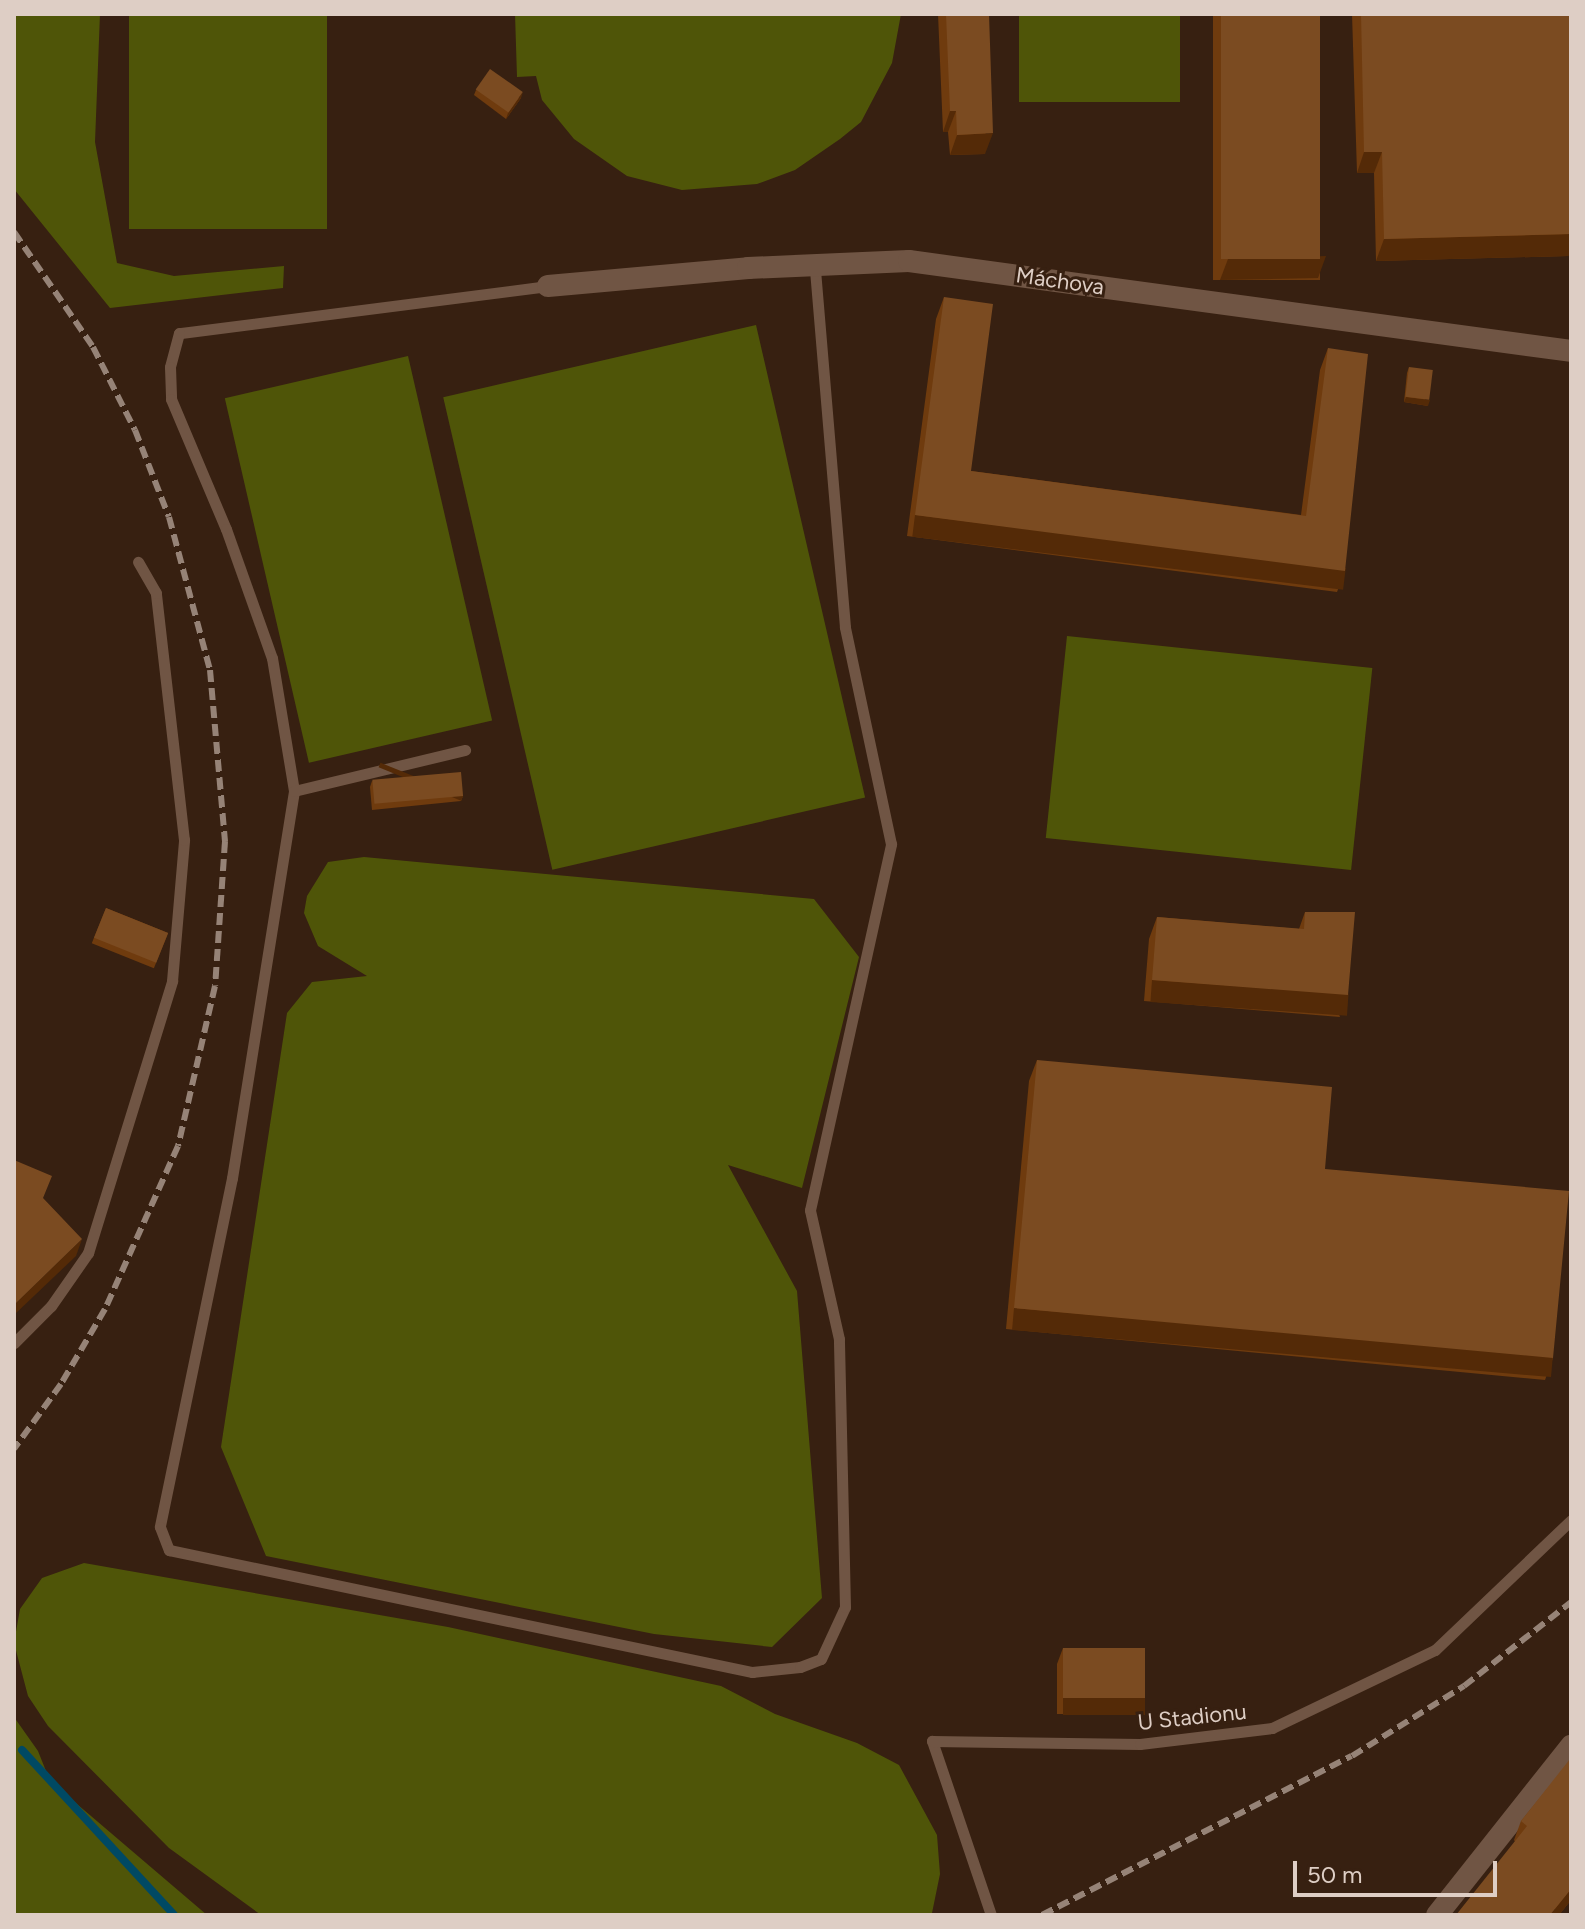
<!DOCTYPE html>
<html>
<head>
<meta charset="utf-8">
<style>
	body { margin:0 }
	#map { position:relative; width:1585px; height:1929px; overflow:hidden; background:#372011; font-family:Figtree,sans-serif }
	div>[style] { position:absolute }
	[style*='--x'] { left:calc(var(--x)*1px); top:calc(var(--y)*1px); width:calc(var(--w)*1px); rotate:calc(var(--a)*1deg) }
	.green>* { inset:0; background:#4f5508; transform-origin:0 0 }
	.stream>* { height:8px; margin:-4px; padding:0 4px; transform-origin:4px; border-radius:4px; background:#004963 }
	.lane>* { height:11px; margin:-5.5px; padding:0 5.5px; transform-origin:5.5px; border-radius:5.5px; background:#705544 }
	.street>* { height:22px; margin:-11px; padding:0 11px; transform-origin:11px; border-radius:11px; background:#705544 }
	.rail>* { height:6px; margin-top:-3px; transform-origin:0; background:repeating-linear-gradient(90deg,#968377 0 12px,transparent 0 18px) }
	.wall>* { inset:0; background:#6f3b0e; transform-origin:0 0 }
	.shaded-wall>* { inset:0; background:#542a07; transform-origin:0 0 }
	.building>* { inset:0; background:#7b4b21; transform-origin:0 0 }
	span { translate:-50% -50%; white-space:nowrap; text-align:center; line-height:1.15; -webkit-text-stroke:6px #372011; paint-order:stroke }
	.street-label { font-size:22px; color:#decec5 }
	.frame { position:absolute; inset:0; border:16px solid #decec5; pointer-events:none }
	.scale { position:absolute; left:1293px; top:1861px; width:204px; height:36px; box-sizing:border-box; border:4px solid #decec5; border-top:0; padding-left:10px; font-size:24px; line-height:28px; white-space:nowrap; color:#decec5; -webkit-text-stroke:6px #372011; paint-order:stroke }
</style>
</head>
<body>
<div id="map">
	<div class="green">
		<div style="clip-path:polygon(14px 14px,100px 14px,95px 142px,117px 263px,174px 276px,284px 266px,283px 288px,110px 308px,14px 189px)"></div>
		<div style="left:129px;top:14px;width:198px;height:215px"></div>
		<div style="clip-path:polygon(515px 14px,901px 14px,892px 63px,861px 122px,840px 139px,795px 170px,757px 184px,682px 190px,627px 176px,574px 139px,542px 100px,536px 76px,517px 77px)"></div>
		<div style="left:1019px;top:14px;width:161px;height:88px"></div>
		<div style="left:756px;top:325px;width:485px;height:321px;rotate:77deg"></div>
		<div style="left:408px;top:356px;width:374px;height:188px;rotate:77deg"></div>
		<div style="left:1067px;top:636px;width:307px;height:203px;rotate:6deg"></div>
		<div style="clip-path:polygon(364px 857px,814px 899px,859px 957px,802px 1188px,728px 1165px,797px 1291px,822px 1598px,772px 1647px,654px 1634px,266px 1556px,221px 1447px,287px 1013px,312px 982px,367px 976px,318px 946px,304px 913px,307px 896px,328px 862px)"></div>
		<div style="clip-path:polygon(84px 1563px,448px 1627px,721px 1686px,775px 1714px,857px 1743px,899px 1765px,937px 1835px,940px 1874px,932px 1913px,261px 1915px,169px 1848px,48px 1726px,28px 1696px,14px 1643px,20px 1609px,42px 1578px)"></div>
		<div style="clip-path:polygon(14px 1717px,38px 1751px,50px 1781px,207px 1915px,14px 1915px)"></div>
	</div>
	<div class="stream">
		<div style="--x:22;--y:1750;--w:224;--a:47.3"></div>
	</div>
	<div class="lane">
		<div style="--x:548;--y:286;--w:372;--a:172.7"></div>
		<div style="--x:179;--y:333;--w:35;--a:105"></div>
		<div style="--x:170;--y:367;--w:32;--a:88"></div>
		<div style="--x:171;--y:399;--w:141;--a:67.1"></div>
		<div style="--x:226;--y:529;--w:137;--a:70.4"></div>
		<div style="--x:272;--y:658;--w:135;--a:80.6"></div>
		<div style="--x:294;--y:791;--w:392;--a:99.1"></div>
		<div style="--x:232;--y:1178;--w:356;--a:101.7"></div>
		<div style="--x:160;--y:1527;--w:25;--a:69"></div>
		<div style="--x:169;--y:1550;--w:596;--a:11.82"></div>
		<div style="--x:752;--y:1672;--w:48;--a:-5.9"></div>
		<div style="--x:800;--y:1667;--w:22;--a:-21"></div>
		<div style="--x:821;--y:1659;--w:57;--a:-65.2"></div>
		<div style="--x:845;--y:1607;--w:268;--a:-91.3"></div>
		<div style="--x:839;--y:1339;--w:132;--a:-102.7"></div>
		<div style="--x:810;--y:1210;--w:375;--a:-77.5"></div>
		<div style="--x:891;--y:844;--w:222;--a:-102"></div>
		<div style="--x:845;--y:627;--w:361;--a:-94.8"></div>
		<div style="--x:294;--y:791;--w:176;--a:-13.5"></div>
		<div style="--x:14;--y:1343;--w:52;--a:-45"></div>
		<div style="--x:51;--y:1306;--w:65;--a:-55.1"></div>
		<div style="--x:88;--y:1253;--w:285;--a:-72.8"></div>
		<div style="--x:172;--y:981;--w:142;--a:-85.1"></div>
		<div style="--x:184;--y:840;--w:249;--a:-96.5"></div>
		<div style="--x:156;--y:593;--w:36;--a:-120"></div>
		<div style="--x:991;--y:1915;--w:184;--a:-108.7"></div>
		<div style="--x:932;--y:1741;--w:208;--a:0.8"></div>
		<div style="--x:1140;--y:1744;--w:133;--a:-6.9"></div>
		<div style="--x:1272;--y:1728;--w:181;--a:-25.6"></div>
		<div style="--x:1435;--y:1650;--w:188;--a:-43.7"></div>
	</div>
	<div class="street">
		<div style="--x:548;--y:286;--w:201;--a:-5.1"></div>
		<div style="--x:748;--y:268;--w:161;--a:-2.5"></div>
		<div style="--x:909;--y:261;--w:668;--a:7.74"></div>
		<div style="--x:1437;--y:1915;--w:216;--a:-51.6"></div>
	</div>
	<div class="rail">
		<div style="--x:14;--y:232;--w:140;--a:55.5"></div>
		<div style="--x:93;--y:347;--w:93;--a:63.2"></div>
		<div style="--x:135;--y:430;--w:93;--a:68.7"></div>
		<div style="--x:169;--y:517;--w:158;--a:75"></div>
		<div style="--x:210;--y:670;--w:172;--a:85"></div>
		<div style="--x:225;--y:841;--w:145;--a:93.9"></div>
		<div style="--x:215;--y:986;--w:164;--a:103"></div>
		<div style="--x:178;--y:1146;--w:179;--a:114.1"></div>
		<div style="--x:105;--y:1309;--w:87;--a:120.4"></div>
		<div style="--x:61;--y:1384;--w:80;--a:125.9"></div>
		<div style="--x:1042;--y:1915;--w:348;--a:-27.2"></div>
		<div style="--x:1352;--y:1756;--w:132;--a:-32"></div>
		<div style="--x:1464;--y:1686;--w:136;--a:-38.1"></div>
	</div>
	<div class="wall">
		<div style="clip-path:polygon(938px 14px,989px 14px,985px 154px,950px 155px,948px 132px,943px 132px)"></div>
		<div style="left:1213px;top:14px;width:107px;height:266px"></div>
		<div style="clip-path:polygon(1352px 14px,1571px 14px,1568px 256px,1376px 261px,1374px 173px,1357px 173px)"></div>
		<div style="clip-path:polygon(476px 90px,521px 98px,506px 119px,474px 95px)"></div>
		<div style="clip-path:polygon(944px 297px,971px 471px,1301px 515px,1320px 370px,1328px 348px,1345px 571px,1337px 592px,907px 536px,936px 319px)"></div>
		<div style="clip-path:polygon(1409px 367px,1428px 406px,1404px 402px,1407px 373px)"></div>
		<div style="clip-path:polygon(372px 781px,463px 796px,461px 801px,372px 810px,370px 787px)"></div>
		<div style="left:106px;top:908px;width:67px;height:38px;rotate:22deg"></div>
		<div style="clip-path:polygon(1305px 912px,1340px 1017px,1144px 1001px,1149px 939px,1157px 917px,1299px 929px)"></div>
		<div style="clip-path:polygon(1037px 1060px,1325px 1169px,1553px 1358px,1545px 1380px,1006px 1329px,1029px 1081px)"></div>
		<div style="clip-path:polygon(1063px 1648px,1145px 1698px,1139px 1714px,1057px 1714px,1057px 1664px)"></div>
		<div style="clip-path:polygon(1571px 1760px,1571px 1900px,1559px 1915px,1514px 1840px,1521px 1821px)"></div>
	</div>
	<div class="shaded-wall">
		<div style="clip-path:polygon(523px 92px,521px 98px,506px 119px,508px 113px)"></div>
		<div style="clip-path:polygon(950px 111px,956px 111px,948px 132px,943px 132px)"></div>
		<div style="clip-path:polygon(993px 133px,985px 154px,950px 155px,957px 135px)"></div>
		<div style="clip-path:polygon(1364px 152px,1382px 152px,1374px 173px,1357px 173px)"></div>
		<div style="clip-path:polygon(1571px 234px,1571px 255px,1568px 256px,1376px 261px,1384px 239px)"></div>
		<div style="clip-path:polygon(1326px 256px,1318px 278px,1220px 280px,1228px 259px)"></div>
		<div style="clip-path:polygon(1406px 397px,1430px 400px,1428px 406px,1404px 402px)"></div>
		<div style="left:915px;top:515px;width:434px;height:22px;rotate:7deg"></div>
		<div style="left:463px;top:796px;width:5px;height:89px;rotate:112deg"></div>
		<div style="left:1152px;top:980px;width:197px;height:22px;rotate:4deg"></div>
		<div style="clip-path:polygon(82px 1239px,76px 1256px,14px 1315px,14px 1305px)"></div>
		<div style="left:1014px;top:1308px;width:541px;height:22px;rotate:5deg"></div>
		<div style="left:1063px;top:1698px;width:82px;height:17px"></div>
		<div style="clip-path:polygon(1571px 1889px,1571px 1900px,1559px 1915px,1550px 1915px)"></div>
	</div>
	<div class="building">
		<div style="clip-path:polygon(946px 14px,989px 14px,993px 133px,957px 135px,956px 111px,950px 111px)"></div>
		<div style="left:1221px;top:14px;width:99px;height:245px"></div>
		<div style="clip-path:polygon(1361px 14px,1571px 14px,1571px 234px,1384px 239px,1382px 152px,1364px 152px)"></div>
		<div style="left:490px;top:69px;width:40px;height:25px;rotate:35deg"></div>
		<div style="clip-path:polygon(944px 297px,993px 304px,971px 471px,1306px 516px,1328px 348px,1368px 354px,1345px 571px,915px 515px)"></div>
		<div style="left:1409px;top:367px;width:24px;height:30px;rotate:7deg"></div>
		<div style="left:461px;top:772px;width:24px;height:89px;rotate:85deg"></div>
		<div style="left:106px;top:908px;width:67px;height:32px;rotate:22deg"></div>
		<div style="clip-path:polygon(1305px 912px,1355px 912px,1348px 995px,1152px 980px,1157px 917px,1304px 929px)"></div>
		<div style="clip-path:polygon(1037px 1060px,1332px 1087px,1325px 1169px,1569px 1191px,1553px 1358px,1014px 1308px)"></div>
		<div style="clip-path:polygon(14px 1160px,52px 1176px,43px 1198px,82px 1239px,14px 1305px)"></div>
		<div style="left:1063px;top:1648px;width:82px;height:50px"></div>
		<div style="clip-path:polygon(1570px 1759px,1571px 1889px,1550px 1915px,1456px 1915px,1527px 1826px,1521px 1821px)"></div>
	</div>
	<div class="street-label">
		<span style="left:1060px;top:281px;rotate:8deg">Máchova</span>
		<span style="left:1192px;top:1717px;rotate:-6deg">U Stadionu</span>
	</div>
	<div class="frame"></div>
	<div class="scale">50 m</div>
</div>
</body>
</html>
